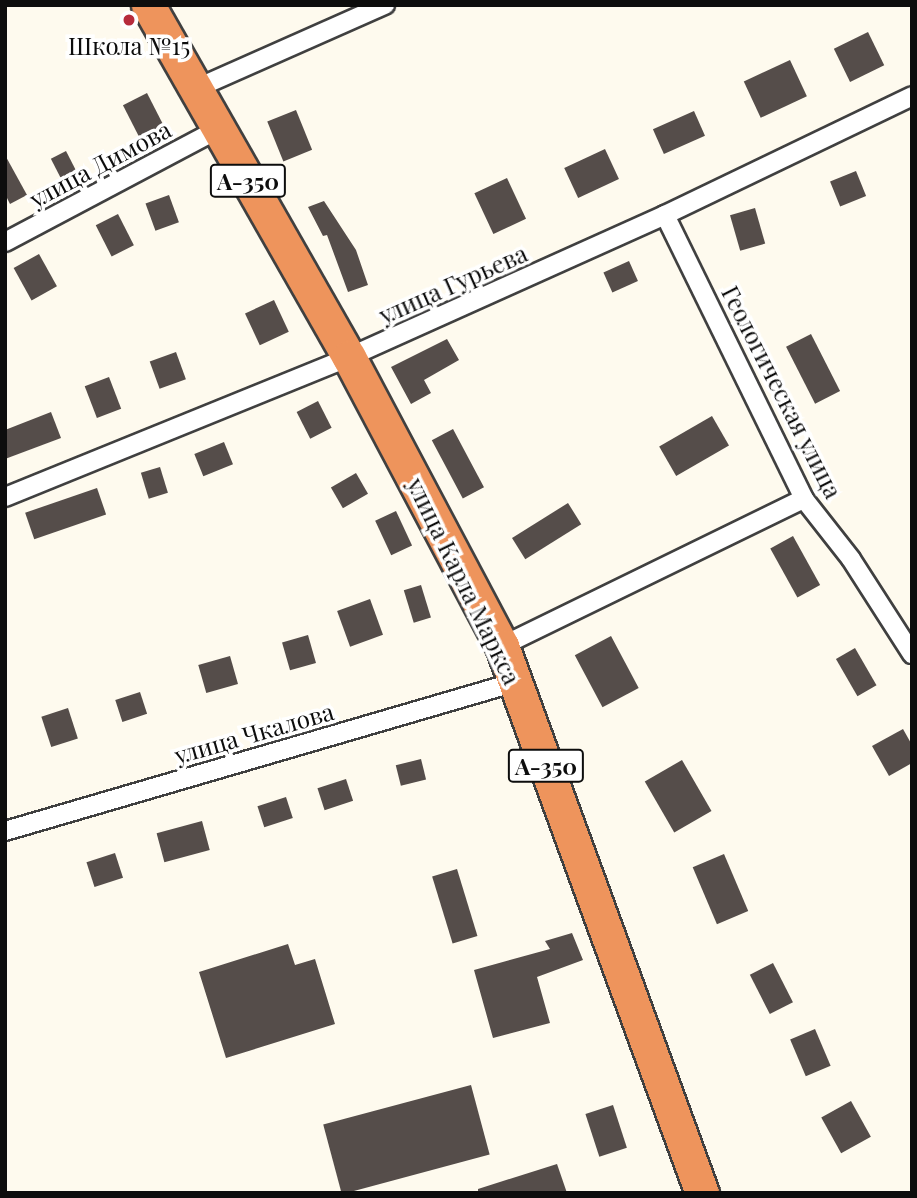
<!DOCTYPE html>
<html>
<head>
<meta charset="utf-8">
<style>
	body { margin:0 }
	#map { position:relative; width:917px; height:1198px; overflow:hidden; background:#fefaee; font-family:"Playfair Display",serif }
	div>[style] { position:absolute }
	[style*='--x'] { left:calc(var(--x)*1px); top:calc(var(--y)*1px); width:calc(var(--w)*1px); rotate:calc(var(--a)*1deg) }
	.building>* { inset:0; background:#554d4a; transform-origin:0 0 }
	.roads { filter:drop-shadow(2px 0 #404040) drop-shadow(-2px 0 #404040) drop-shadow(0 2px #404040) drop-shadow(0 -2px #404040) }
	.street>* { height:18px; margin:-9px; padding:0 9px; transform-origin:9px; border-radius:9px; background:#fff }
	.highway>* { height:33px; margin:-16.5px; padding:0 16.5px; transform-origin:16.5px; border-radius:16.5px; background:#ee945c }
	.dots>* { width:19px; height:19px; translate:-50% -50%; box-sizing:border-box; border:4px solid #fff; border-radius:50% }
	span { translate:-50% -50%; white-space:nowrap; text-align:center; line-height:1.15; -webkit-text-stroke:7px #fff; paint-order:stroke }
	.shield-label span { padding:2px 5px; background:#fff; border:2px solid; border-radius:5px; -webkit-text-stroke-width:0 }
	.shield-label { font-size:23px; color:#0d0d0d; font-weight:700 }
	.poi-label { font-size:24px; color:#0d0d0d }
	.street-label { font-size:24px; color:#0d0d0d }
	.frame { position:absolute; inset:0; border:7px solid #0d0d0d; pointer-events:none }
</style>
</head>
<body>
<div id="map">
	<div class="building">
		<div style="left:868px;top:32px;width:37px;height:38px;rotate:64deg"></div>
		<div style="left:790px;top:60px;width:40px;height:51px;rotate:65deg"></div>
		<div style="left:147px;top:93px;width:36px;height:27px;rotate:63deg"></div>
		<div style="left:296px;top:110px;width:43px;height:31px;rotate:68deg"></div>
		<div style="left:694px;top:111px;width:27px;height:45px;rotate:66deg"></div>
		<div style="left:605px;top:149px;width:33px;height:45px;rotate:65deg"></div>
		<div style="left:66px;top:151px;width:22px;height:17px;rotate:63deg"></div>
		<div style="clip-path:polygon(5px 155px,27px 195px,10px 204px,5px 194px)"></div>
		<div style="left:856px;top:171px;width:27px;height:28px;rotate:68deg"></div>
		<div style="left:507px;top:178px;width:45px;height:36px;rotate:65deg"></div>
		<div style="left:169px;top:195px;width:29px;height:25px;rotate:70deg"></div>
		<div style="clip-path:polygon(324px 201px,356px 250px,368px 285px,348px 292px,327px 235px,323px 236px,308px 207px)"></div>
		<div style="left:755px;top:208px;width:37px;height:26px;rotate:74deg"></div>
		<div style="left:118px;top:214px;width:35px;height:25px;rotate:63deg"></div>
		<div style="left:39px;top:254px;width:37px;height:29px;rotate:61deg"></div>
		<div style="left:629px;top:261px;width:22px;height:28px;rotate:66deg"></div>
		<div style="left:274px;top:300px;width:35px;height:32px;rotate:65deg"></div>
		<div style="left:811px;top:334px;width:64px;height:28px;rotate:63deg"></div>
		<div style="clip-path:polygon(447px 339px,459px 360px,424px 380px,431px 393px,411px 404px,391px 367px)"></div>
		<div style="left:176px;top:352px;width:29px;height:28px;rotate:70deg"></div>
		<div style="left:109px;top:377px;width:34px;height:26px;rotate:69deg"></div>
		<div style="left:318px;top:401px;width:30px;height:24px;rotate:63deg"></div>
		<div style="clip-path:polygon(51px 412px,61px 438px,5px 459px,5px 430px)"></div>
		<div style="left:712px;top:416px;width:34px;height:61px;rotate:60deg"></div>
		<div style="left:453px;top:429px;width:66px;height:24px;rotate:62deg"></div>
		<div style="left:224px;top:442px;width:24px;height:32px;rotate:68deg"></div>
		<div style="left:160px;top:467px;width:27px;height:20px;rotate:73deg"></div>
		<div style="left:356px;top:473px;width:24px;height:29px;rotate:60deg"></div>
		<div style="left:97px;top:488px;width:28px;height:76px;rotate:71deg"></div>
		<div style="left:568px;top:503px;width:25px;height:66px;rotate:58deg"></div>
		<div style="left:396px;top:511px;width:38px;height:23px;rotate:65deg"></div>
		<div style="left:793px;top:536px;width:56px;height:26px;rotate:61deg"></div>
		<div style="left:421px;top:585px;width:34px;height:18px;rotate:73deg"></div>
		<div style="left:370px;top:599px;width:38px;height:35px;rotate:70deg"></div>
		<div style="left:308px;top:635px;width:29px;height:27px;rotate:74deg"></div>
		<div style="left:611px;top:636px;width:59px;height:41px;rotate:62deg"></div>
		<div style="left:855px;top:648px;width:43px;height:22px;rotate:60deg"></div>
		<div style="left:230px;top:656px;width:29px;height:33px;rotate:74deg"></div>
		<div style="left:140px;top:692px;width:23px;height:26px;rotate:72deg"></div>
		<div style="left:68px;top:708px;width:32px;height:28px;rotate:72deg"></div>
		<div style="clip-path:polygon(903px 729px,912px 745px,912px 763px,889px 776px,872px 746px)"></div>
		<div style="left:421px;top:759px;width:21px;height:26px;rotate:76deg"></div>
		<div style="left:682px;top:760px;width:59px;height:43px;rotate:60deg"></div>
		<div style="left:346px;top:779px;width:23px;height:30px;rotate:72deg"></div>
		<div style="left:286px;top:797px;width:22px;height:30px;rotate:72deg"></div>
		<div style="left:202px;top:821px;width:30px;height:47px;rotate:75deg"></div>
		<div style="left:115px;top:853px;width:26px;height:30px;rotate:72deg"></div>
		<div style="left:724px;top:854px;width:62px;height:34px;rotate:67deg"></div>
		<div style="left:457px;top:869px;width:70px;height:26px;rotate:73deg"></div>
		<div style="clip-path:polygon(572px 933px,583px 960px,537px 977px,550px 1023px,493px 1038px,474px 970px,550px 949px,545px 941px)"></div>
		<div style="clip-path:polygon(288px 944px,295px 965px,315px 959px,335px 1024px,226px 1058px,199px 972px)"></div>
		<div style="left:773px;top:963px;width:44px;height:26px;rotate:63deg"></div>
		<div style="left:815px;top:1029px;width:40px;height:27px;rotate:67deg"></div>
		<div style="left:471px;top:1085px;width:72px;height:153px;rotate:75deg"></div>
		<div style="left:851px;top:1101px;width:41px;height:34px;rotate:61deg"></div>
		<div style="left:613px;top:1105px;width:45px;height:29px;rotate:72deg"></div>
		<div style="clip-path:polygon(557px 1164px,567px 1193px,478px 1193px,478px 1189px)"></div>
	</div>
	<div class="roads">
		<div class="street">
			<div style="--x:195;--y:89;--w:208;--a:-23.9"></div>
			<div style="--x:665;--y:215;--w:316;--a:63.9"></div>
			<div style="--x:804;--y:499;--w:76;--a:51.9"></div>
			<div style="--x:851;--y:559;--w:113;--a:57.3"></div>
			<div style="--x:5;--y:242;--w:241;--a:-27.9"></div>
			<div style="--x:5;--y:497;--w:371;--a:-22.1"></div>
			<div style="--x:349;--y:357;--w:346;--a:-24.2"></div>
			<div style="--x:665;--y:215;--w:274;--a:-25.7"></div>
			<div style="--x:502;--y:646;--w:336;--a:-26"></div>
			<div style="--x:5;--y:831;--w:532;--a:-16.26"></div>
		</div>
		<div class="highway">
			<div style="--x:148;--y:5;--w:405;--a:60.3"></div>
			<div style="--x:349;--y:357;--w:327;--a:62.1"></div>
			<div style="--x:502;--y:646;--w:582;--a:69.92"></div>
		</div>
	</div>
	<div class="dots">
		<div style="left:129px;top:20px;background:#b72b3c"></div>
	</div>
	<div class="shield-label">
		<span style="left:248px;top:181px">А-350</span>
		<span style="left:546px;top:766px">А-350</span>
	</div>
	<div class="poi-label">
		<span style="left:129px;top:46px">Школа №15</span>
	</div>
	<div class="street-label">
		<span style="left:100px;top:164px;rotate:-28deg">улица Димова</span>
		<span style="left:453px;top:284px;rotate:-24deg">улица Гурьева</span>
		<span style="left:782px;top:392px;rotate:63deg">Геологическая улица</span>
		<span style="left:464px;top:581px;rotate:64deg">улица Карла Маркса</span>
		<span style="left:254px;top:733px;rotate:-16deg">улица Чкалова</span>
	</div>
	<div class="frame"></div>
</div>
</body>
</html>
